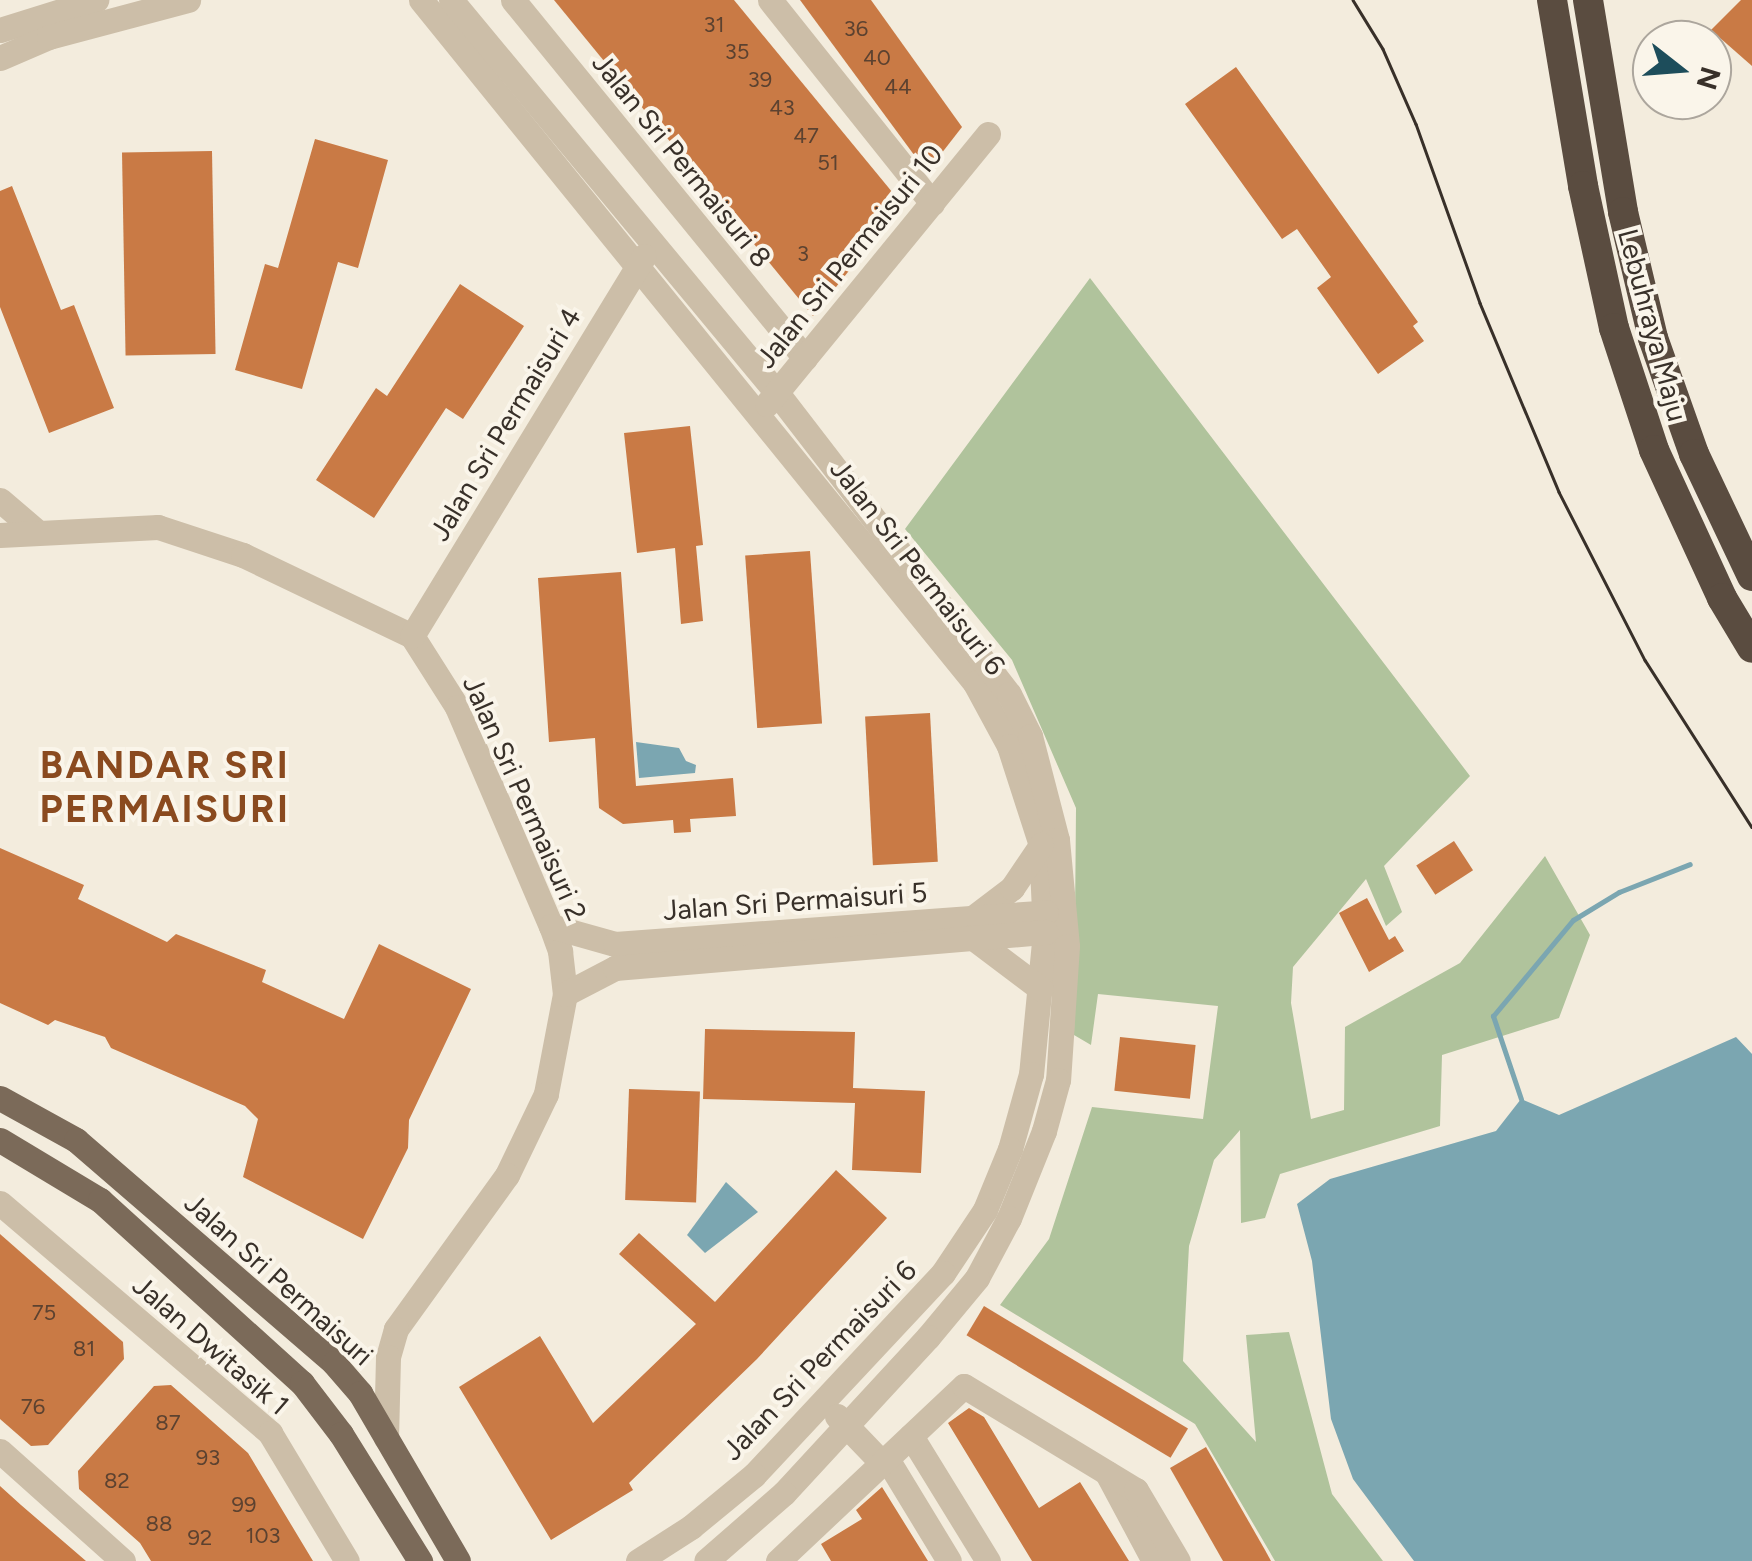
<!DOCTYPE html>
<html>
<head>
<meta charset="utf-8">
<style>
	body { margin:0 }
	#map { position:relative; width:1752px; height:1561px; overflow:hidden; background:#f3ecdd; font-family:Figtree,sans-serif }
	div>[style] { position:absolute }
	[style*='--x'] { left:calc(var(--x)*1px); top:calc(var(--y)*1px); width:calc(var(--w)*1px); rotate:calc(var(--a)*1deg) }
	.green>* { inset:0; background:#b0c39c }
	.water>* { inset:0; background:#7ba6b1 }
	.stream>* { height:5px; margin:-2.5px; padding:0 2.5px; transform-origin:2.5px; border-radius:2.5px; background:#7ba6b1 }
	.building>* { inset:0; background:#c97a45; transform-origin:0 0 }
	.minor>* { height:25px; margin:-12.5px; padding:0 12.5px; transform-origin:12.5px; border-radius:12.5px; background:#ccbea8 }
	.major>* { height:25px; margin:-12.5px; padding:0 12.5px; transform-origin:12.5px; border-radius:12.5px; background:#7b6a59 }
	.highway>* { height:30px; margin:-15px; padding:0 15px; transform-origin:15px; border-radius:15px; background:#5a4c40 }
	.tram>* { height:2.5px; margin:-1.25px; padding:0 1.25px; transform-origin:1.25px; border-radius:1.25px; background:#383029 }
	span { translate:-50% -50%; white-space:nowrap; text-align:center; line-height:1.15; -webkit-text-stroke:8px #faf5ea; paint-order:stroke }
	.number-label { font-size:22px; color:#5c4230 }
	.number-label span { -webkit-text-stroke-width:0 }
	.street-label { font-size:28px; color:#383029 }
	.district-label { font-size:38px; color:#8a4a1f; font-weight:700; letter-spacing:2.5px }
	.north { position:absolute; left:1632px; top:20px; width:100px; height:100px; box-sizing:border-box; background:#faf5ea; border:2px solid #aca69d; border-radius:50%; rotate:107deg; font-size:28px; font-weight:700; line-height:40px; text-align:center; color:#383029 }
	.north::after { content:''; display:block; margin:auto; width:35px; height:45px; background:#1d4d5b; clip-path:polygon(50% 0,100% 100%,50% 72%,0 100%) }
</style>
</head>
<body>
<div id="map">
	<div class="green">
		<div style="clip-path:polygon(1090px 278px,1470px 776px,1384px 866px,1402px 912px,1386px 926px,1366px 879px,1293px 967px,1291px 1003px,1311px 1119px,1344px 1110px,1345px 1027px,1460px 963px,1545px 856px,1590px 935px,1559px 1018px,1442px 1055px,1440px 1126px,1280px 1174px,1265px 1218px,1241px 1223px,1240px 1130px,1214px 1160px,1189px 1246px,1183px 1361px,1256px 1442px,1246px 1335px,1289px 1332px,1332px 1494px,1383px 1561px,1275px 1561px,1195px 1424px,1000px 1305px,1049px 1239px,1092px 1107px,1203px 1119px,1218px 1006px,1098px 994px,1091px 1045px,1074px 1035px,1076px 808px,1012px 660px,905px 529px)"></div>
	</div>
	<div class="water">
		<div style="clip-path:polygon(636px 742px,679px 748px,686px 761px,696px 765px,695px 773px,639px 778px)"></div>
		<div style="clip-path:polygon(1736px 1037px,1752px 1054px,1752px 1561px,1414px 1561px,1353px 1479px,1331px 1419px,1312px 1261px,1297px 1204px,1330px 1179px,1496px 1131px,1521px 1099px,1559px 1115px)"></div>
		<div style="clip-path:polygon(726px 1182px,758px 1212px,705px 1253px,687px 1235px)"></div>
	</div>
	<div class="stream">
		<div style="--x:1521;--y:1099;--w:88;--a:-108.6"></div>
		<div style="--x:1493;--y:1016;--w:125;--a:-50.2"></div>
		<div style="--x:1573;--y:920;--w:54;--a:-31.3"></div>
		<div style="--x:1619;--y:892;--w:76;--a:-21.5"></div>
	</div>
	<div class="building">
		<div style="clip-path:polygon(554px 0,734px 0,902px 204px,813px 316px)"></div>
		<div style="clip-path:polygon(800px 0,871px 0,962px 127px,934px 163px,920px 163px)"></div>
		<div style="clip-path:polygon(1741px 0,1752px 0,1752px 66px,1711px 30px)"></div>
		<div style="clip-path:polygon(1236px 67px,1418px 322px,1413px 326px,1424px 341px,1378px 374px,1317px 288px,1331px 277px,1297px 229px,1282px 239px,1185px 104px)"></div>
		<div style="clip-path:polygon(315px 139px,388px 160px,358px 268px,338px 262px,302px 389px,235px 370px,265px 264px,278px 268px)"></div>
		<div style="left:212px;top:151px;width:203px;height:90px;rotate:89deg"></div>
		<div style="clip-path:polygon(12px 186px,61px 310px,74px 305px,114px 408px,49px 433px,0 307px,0 191px)"></div>
		<div style="clip-path:polygon(460px 284px,524px 326px,463px 419px,446px 408px,374px 518px,316px 480px,376px 388px,387px 396px)"></div>
		<div style="clip-path:polygon(690px 426px,703px 545px,696px 546px,703px 621px,681px 624px,675px 548px,637px 553px,624px 433px)"></div>
		<div style="left:810px;top:551px;width:173px;height:65px;rotate:86deg"></div>
		<div style="clip-path:polygon(621px 572px,636px 786px,733px 778px,736px 816px,690px 819px,691px 832px,674px 833px,673px 820px,623px 824px,599px 808px,595px 738px,549px 742px,538px 578px)"></div>
		<div style="left:930px;top:713px;width:149px;height:65px;rotate:87deg"></div>
		<div style="left:1454px;top:841px;width:35px;height:45px;rotate:57deg"></div>
		<div style="clip-path:polygon(0 848px,84px 885px,78px 899px,167px 942px,176px 934px,266px 970px,262px 982px,344px 1019px,379px 944px,471px 989px,409px 1120px,408px 1148px,363px 1239px,243px 1177px,258px 1119px,245px 1106px,111px 1048px,105px 1037px,55px 1020px,48px 1025px,0 1003px)"></div>
		<div style="clip-path:polygon(1367px 898px,1389px 940px,1395px 936px,1404px 951px,1369px 972px,1339px 913px)"></div>
		<div style="clip-path:polygon(705px 1029px,855px 1032px,853px 1088px,925px 1091px,921px 1173px,852px 1170px,855px 1103px,703px 1099px)"></div>
		<div style="left:1120px;top:1037px;width:76px;height:54px;rotate:6deg"></div>
		<div style="left:629px;top:1089px;width:71px;height:111px;rotate:2deg"></div>
		<div style="clip-path:polygon(836px 1170px,887px 1218px,757px 1359px,629px 1483px,633px 1490px,551px 1540px,459px 1387px,540px 1336px,593px 1423px,696px 1324px,619px 1254px,639px 1233px,715px 1302px)"></div>
		<div style="clip-path:polygon(0 1234px,123px 1342px,124px 1359px,48px 1445px,31px 1446px,0 1419px)"></div>
		<div style="left:984px;top:1306px;width:238px;height:34px;rotate:31deg"></div>
		<div style="clip-path:polygon(171px 1385px,248px 1453px,313px 1561px,151px 1561px,140px 1543px,79px 1489px,78px 1471px,154px 1386px)"></div>
		<div style="clip-path:polygon(969px 1408px,984px 1417px,1039px 1508px,1080px 1482px,1129px 1561px,1032px 1561px,948px 1423px)"></div>
		<div style="clip-path:polygon(1206px 1447px,1265px 1550px,1271px 1561px,1223px 1561px,1170px 1468px)"></div>
		<div style="clip-path:polygon(0 1486px,21px 1505px,86px 1561px,0 1561px)"></div>
		<div style="clip-path:polygon(882px 1487px,928px 1561px,831px 1561px,821px 1544px,862px 1519px,856px 1510px)"></div>
	</div>
	<div class="minor">
		<div style="--x:421;--y:0;--w:879;--a:50.95"></div>
		<div style="--x:975;--y:683;--w:72;--a:61.6"></div>
		<div style="--x:1009;--y:746;--w:104;--a:72.1"></div>
		<div style="--x:1041;--y:845;--w:87;--a:87.4"></div>
		<div style="--x:1045;--y:932;--w:143;--a:95.6"></div>
		<div style="--x:1031;--y:1074;--w:78;--a:105.6"></div>
		<div style="--x:1010;--y:1149;--w:66;--a:112.3"></div>
		<div style="--x:985;--y:1210;--w:76;--a:123.7"></div>
		<div style="--x:943;--y:1273;--w:277;--a:133.1"></div>
		<div style="--x:754;--y:1475;--w:82;--a:140.5"></div>
		<div style="--x:691;--y:1527;--w:63;--a:147.3"></div>
		<div style="--x:451;--y:0;--w:511;--a:50.32"></div>
		<div style="--x:777;--y:393;--w:380;--a:52.4"></div>
		<div style="--x:1009;--y:694;--w:47;--a:63.4"></div>
		<div style="--x:1030;--y:736;--w:107;--a:75.4"></div>
		<div style="--x:1057;--y:840;--w:106;--a:84.6"></div>
		<div style="--x:1067;--y:946;--w:134;--a:93.8"></div>
		<div style="--x:1058;--y:1080;--w:53;--a:105.4"></div>
		<div style="--x:1044;--y:1131;--w:94;--a:111.9"></div>
		<div style="--x:1009;--y:1218;--w:68;--a:118.1"></div>
		<div style="--x:977;--y:1278;--w:77;--a:129.7"></div>
		<div style="--x:928;--y:1337;--w:212;--a:132.7"></div>
		<div style="--x:784;--y:1493;--w:103;--a:138.9"></div>
		<div style="--x:513;--y:0;--w:462;--a:50.8"></div>
		<div style="--x:770;--y:0;--w:260;--a:51.4"></div>
		<div style="--x:0;--y:30;--w:101;--a:-17.4"></div>
		<div style="--x:0;--y:58;--w:53;--a:-23.2"></div>
		<div style="--x:49;--y:37;--w:144;--a:-14.9"></div>
		<div style="--x:767;--y:404;--w:349;--a:-50.7"></div>
		<div style="--x:0;--y:500;--w:45;--a:40.5"></div>
		<div style="--x:0;--y:535;--w:158;--a:-2.9"></div>
		<div style="--x:158;--y:527;--w:89;--a:18.2"></div>
		<div style="--x:243;--y:555;--w:187;--a:25.6"></div>
		<div style="--x:412;--y:636;--w:84;--a:57.6"></div>
		<div style="--x:457;--y:707;--w:238;--a:66.8"></div>
		<div style="--x:551;--y:926;--w:27;--a:70"></div>
		<div style="--x:560;--y:951;--w:43;--a:83.4"></div>
		<div style="--x:565;--y:994;--w:102;--a:100.8"></div>
		<div style="--x:546;--y:1094;--w:90;--a:115.7"></div>
		<div style="--x:507;--y:1175;--w:190;--a:125.8"></div>
		<div style="--x:396;--y:1329;--w:29;--a:106"></div>
		<div style="--x:388;--y:1357;--w:81;--a:91.4"></div>
		<div style="--x:412;--y:636;--w:445;--a:-58.6"></div>
		<div style="--x:974;--y:917;--w:48;--a:-37.3"></div>
		<div style="--x:1012;--y:888;--w:52;--a:-56"></div>
		<div style="--x:551;--y:926;--w:66;--a:15.7"></div>
		<div style="--x:615;--y:944;--w:432;--a:-4.2"></div>
		<div style="--x:972;--y:937;--w:86;--a:37"></div>
		<div style="--x:565;--y:994;--w:56;--a:-27.5"></div>
		<div style="--x:615;--y:968;--w:432;--a:-4.8"></div>
		<div style="--x:0;--y:1203;--w:355;--a:40.4"></div>
		<div style="--x:270;--y:1433;--w:149;--a:59"></div>
		<div style="--x:837;--y:1416;--w:65;--a:46.2"></div>
		<div style="--x:911;--y:1436;--w:147;--a:58.4"></div>
		<div style="--x:0;--y:1451;--w:165;--a:41.8"></div>
		<div style="--x:887;--y:1459;--w:119;--a:58.7"></div>
		<div style="--x:1107;--y:1473;--w:100;--a:61.9"></div>
		<div style="--x:778;--y:1561;--w:255;--a:-43.3"></div>
		<div style="--x:964;--y:1386;--w:201;--a:31.2"></div>
		<div style="--x:1136;--y:1490;--w:82;--a:59.4"></div>
	</div>
	<div class="major">
		<div style="--x:0;--y:1098;--w:87;--a:28.9"></div>
		<div style="--x:76;--y:1140;--w:341;--a:40.8"></div>
		<div style="--x:334;--y:1363;--w:40;--a:49"></div>
		<div style="--x:360;--y:1393;--w:194;--a:59.7"></div>
		<div style="--x:0;--y:1140;--w:117;--a:31"></div>
		<div style="--x:100;--y:1200;--w:273;--a:42.2"></div>
		<div style="--x:302;--y:1383;--w:64;--a:52.6"></div>
		<div style="--x:341;--y:1434;--w:150;--a:58.1"></div>
	</div>
	<div class="highway">
		<div style="--x:1552;--y:0;--w:189;--a:80.5"></div>
		<div style="--x:1583;--y:186;--w:145;--a:77.7"></div>
		<div style="--x:1614;--y:328;--w:128;--a:71.8"></div>
		<div style="--x:1654;--y:450;--w:163;--a:65.3"></div>
		<div style="--x:1722;--y:598;--w:58;--a:59"></div>
		<div style="--x:1588;--y:0;--w:215;--a:80.6"></div>
		<div style="--x:1623;--y:212;--w:130;--a:76.6"></div>
		<div style="--x:1653;--y:338;--w:123;--a:70.5"></div>
		<div style="--x:1694;--y:454;--w:135;--a:64.6"></div>
	</div>
	<div class="tram">
		<div style="--x:1353;--y:0;--w:57;--a:58.5"></div>
		<div style="--x:1383;--y:49;--w:82;--a:66.3"></div>
		<div style="--x:1416;--y:124;--w:190;--a:70.3"></div>
		<div style="--x:1480;--y:303;--w:205;--a:67.3"></div>
		<div style="--x:1559;--y:492;--w:189;--a:62.9"></div>
		<div style="--x:1645;--y:660;--w:198;--a:57.4"></div>
	</div>
	<div class="number-label">
		<span style="left:714px;top:25px">31</span>
		<span style="left:856px;top:29px">36</span>
		<span style="left:737px;top:52px">35</span>
		<span style="left:877px;top:58px">40</span>
		<span style="left:760px;top:80px">39</span>
		<span style="left:898px;top:87px">44</span>
		<span style="left:782px;top:108px">43</span>
		<span style="left:806px;top:136px">47</span>
		<span style="left:828px;top:163px">51</span>
		<span style="left:803px;top:254px">3</span>
		<span style="left:44px;top:1313px">75</span>
		<span style="left:84px;top:1349px">81</span>
		<span style="left:33px;top:1407px">76</span>
		<span style="left:168px;top:1423px">87</span>
		<span style="left:208px;top:1458px">93</span>
		<span style="left:117px;top:1481px">82</span>
		<span style="left:244px;top:1505px">99</span>
		<span style="left:159px;top:1524px">88</span>
		<span style="left:263px;top:1536px">103</span>
		<span style="left:200px;top:1538px">92</span>
	</div>
	<div class="street-label">
		<span style="left:682px;top:160px;rotate:51deg">Jalan Sri Permaisuri 8</span>
		<span style="left:849px;top:256px;rotate:-51deg">Jalan Sri Permaisuri 10</span>
		<span style="left:1653px;top:325px;rotate:75deg">Lebuhraya Maju</span>
		<span style="left:505px;top:424px;rotate:-59deg">Jalan Sri Permaisuri 4</span>
		<span style="left:918px;top:567px;rotate:52deg">Jalan Sri Permaisuri 6</span>
		<span style="left:525px;top:798px;rotate:66deg">Jalan Sri Permaisuri 2</span>
		<span style="left:795px;top:901px;rotate:-4deg">Jalan Sri Permaisuri 5</span>
		<span style="left:279px;top:1279px;rotate:42deg">Jalan Sri Permaisuri</span>
		<span style="left:211px;top:1345px;rotate:41deg">Jalan Dwitasik 1</span>
		<span style="left:819px;top:1360px;rotate:-46deg">Jalan Sri Permaisuri 6</span>
	</div>
	<div class="district-label">
		<span style="left:165px;top:788px">BANDAR SRI<br>PERMAISURI</span>
	</div>
	<div class="north">N</div>
</div>
</body>
</html>
